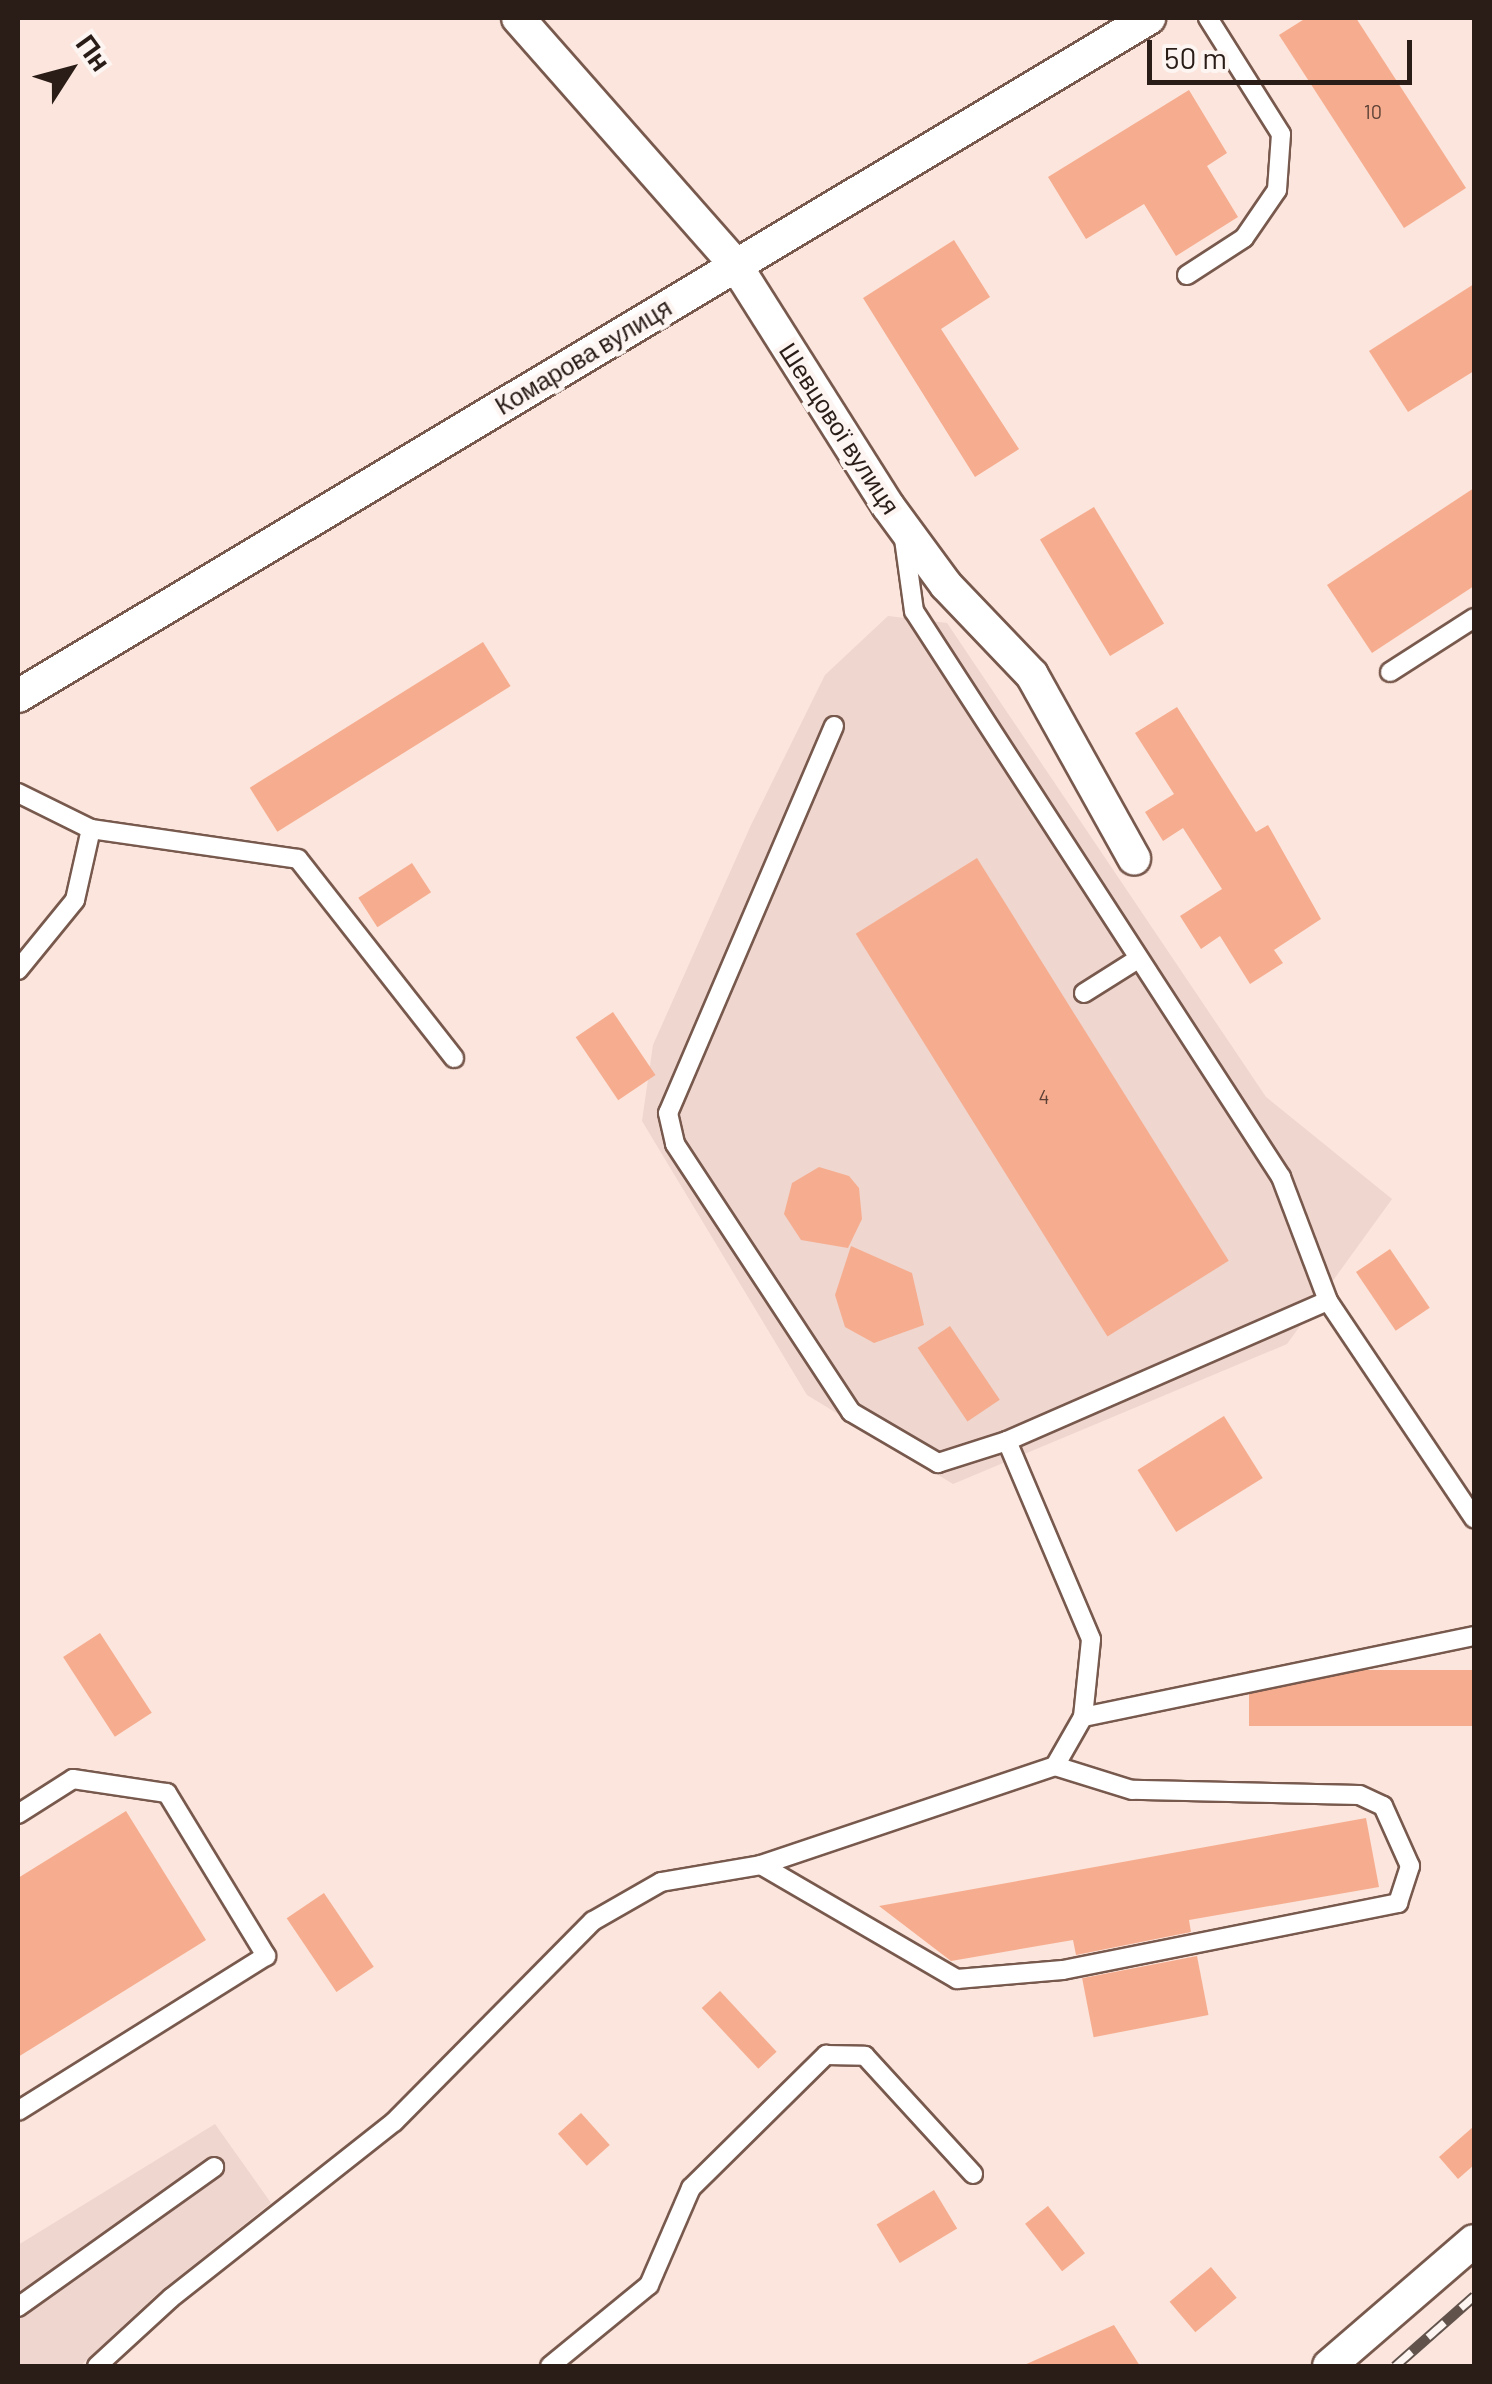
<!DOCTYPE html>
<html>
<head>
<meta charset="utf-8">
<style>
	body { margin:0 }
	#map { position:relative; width:1492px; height:2384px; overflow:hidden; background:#fbe5dc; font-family:Barlow,sans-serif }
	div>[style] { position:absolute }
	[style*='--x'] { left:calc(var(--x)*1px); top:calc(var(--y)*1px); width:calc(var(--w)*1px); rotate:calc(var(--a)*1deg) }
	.industrial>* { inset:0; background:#efd6cf }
	.building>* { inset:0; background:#f6ad8f; transform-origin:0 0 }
	.roads { filter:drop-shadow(2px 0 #78594d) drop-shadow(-2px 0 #78594d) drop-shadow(0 2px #78594d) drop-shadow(0 -2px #78594d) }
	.service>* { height:18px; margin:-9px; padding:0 9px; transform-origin:9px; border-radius:9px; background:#fff }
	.minor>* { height:32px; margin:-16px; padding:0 16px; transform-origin:16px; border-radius:16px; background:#fff }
	.rail>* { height:11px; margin-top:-5.5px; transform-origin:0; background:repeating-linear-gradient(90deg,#fdf5f2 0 22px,#62524c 0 44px); box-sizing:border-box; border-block:2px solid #62524c }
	span { translate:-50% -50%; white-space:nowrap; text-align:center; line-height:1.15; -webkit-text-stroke:9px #fdf5f2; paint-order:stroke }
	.number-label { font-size:20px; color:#5d4136 }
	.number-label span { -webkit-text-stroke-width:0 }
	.street-label { font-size:25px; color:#2a1d18 }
	.frame { position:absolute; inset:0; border:20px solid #2a1d18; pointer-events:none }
	.north { position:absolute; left:20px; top:20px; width:100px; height:100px; -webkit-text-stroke:8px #fdf5f2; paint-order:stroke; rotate:54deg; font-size:28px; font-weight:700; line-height:40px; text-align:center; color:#2a1d18 }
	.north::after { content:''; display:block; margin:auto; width:35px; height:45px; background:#2a1d18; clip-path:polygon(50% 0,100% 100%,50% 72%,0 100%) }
	.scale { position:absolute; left:1147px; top:40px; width:265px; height:45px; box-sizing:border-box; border:5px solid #2a1d18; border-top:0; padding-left:12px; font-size:30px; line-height:35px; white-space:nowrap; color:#2a1d18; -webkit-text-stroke:8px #fdf5f2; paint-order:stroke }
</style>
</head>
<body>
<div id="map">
	<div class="industrial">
		<div style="clip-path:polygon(888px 616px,947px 623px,1266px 1097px,1392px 1199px,1287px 1344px,953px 1484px,807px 1395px,642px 1121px,653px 1045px,751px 825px,825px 675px)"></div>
		<div style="clip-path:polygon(215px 2124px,271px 2203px,157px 2294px,80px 2366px,18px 2366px,18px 2245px)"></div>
	</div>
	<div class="building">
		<div style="clip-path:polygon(1306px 18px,1356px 18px,1466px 188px,1404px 228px,1279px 35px)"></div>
		<div style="clip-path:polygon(1189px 90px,1227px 153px,1207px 166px,1238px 217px,1176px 256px,1144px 204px,1086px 239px,1048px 177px)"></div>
		<div style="clip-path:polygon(954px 240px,990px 297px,941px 329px,1019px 449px,975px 477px,863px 298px)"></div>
		<div style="clip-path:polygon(1474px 284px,1474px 371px,1408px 412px,1369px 351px)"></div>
		<div style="clip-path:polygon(1474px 488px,1474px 586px,1372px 653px,1327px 585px)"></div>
		<div style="left:1094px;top:507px;width:136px;height:63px;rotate:59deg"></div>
		<div style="left:483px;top:642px;width:52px;height:275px;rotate:58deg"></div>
		<div style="clip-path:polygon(1177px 707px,1256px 832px,1268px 825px,1321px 919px,1274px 950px,1283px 963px,1250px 984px,1220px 936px,1201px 949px,1180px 916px,1222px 889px,1183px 828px,1163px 841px,1145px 812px,1174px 794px,1135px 733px)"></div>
		<div style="left:977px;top:858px;width:475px;height:143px;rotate:58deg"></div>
		<div style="left:412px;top:863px;width:35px;height:64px;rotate:57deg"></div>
		<div style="left:613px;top:1012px;width:76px;height:45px;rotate:56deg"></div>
		<div style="clip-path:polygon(819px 1167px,849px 1176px,859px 1188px,862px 1219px,848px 1248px,801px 1240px,784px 1214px,792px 1183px)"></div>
		<div style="clip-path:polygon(851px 1246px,912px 1273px,924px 1325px,874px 1343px,845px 1327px,835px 1295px)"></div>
		<div style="left:1390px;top:1249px;width:71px;height:41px;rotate:56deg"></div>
		<div style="left:950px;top:1326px;width:89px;height:39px;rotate:56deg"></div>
		<div style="left:1224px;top:1416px;width:73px;height:102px;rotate:58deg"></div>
		<div style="left:100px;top:1633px;width:95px;height:44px;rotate:57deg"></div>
		<div style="left:1474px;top:1670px;width:56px;height:225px;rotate:90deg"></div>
		<div style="clip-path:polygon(126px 1811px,206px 1940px,18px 2057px,18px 1878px)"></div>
		<div style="clip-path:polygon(1366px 1818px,1379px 1887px,1189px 1920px,1191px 1932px,1076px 1955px,1073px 1940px,951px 1961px,879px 1906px)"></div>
		<div style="left:324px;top:1893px;width:89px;height:45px;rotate:56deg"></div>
		<div style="left:1197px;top:1956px;width:60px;height:117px;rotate:79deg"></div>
		<div style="left:720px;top:1991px;width:83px;height:25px;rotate:47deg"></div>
		<div style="left:581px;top:2113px;width:43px;height:31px;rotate:48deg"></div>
		<div style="clip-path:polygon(1474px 2126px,1474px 2165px,1458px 2179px,1439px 2157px)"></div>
		<div style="left:934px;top:2190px;width:45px;height:67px;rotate:59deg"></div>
		<div style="left:1048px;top:2206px;width:60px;height:29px;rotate:52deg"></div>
		<div style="left:1211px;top:2267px;width:40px;height:54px;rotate:50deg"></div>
		<div style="clip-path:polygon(1114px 2325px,1140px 2366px,1022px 2366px)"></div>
	</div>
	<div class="roads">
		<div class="service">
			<div style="--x:1187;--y:275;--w:68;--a:-33"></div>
			<div style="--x:1244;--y:238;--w:58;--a:-55.5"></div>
			<div style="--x:1277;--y:190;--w:56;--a:-85.9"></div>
			<div style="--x:1281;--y:134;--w:137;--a:-122.2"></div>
			<div style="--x:904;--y:539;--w:73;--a:82.1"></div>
			<div style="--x:914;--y:611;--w:675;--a:57.04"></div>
			<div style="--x:1281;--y:1177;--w:133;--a:69.2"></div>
			<div style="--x:1328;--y:1301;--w:262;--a:56.1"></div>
			<div style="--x:1390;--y:672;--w:100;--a:-32.7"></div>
			<div style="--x:834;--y:726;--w:421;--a:113.2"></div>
			<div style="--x:668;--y:1113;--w:32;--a:77"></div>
			<div style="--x:675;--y:1144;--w:321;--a:56.7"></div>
			<div style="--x:851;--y:1412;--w:101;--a:30.4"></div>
			<div style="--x:938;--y:1463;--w:72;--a:-17.7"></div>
			<div style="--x:1007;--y:1441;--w:350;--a:-23.6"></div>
			<div style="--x:18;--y:793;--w:81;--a:26.3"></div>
			<div style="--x:91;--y:829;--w:209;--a:8.2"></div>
			<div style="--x:298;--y:859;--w:253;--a:51.9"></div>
			<div style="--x:18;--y:970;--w:90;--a:-50.8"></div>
			<div style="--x:75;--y:900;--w:73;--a:-77.3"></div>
			<div style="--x:1084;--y:993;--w:64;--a:-32.2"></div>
			<div style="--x:1083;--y:1717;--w:399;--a:-11.7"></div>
			<div style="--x:18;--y:1814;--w:65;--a:-32.5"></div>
			<div style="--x:73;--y:1779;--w:95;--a:8.5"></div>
			<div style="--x:167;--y:1793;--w:191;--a:58.7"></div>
			<div style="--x:266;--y:1956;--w:292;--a:148"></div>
			<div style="--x:761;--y:1865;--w:227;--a:30.2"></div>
			<div style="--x:957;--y:1979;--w:106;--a:-4.9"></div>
			<div style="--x:1063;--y:1970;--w:342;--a:-11.3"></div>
			<div style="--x:1398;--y:1903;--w:39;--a:-72"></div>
			<div style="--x:1410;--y:1866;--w:66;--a:-114.2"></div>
			<div style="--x:1383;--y:1806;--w:26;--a:-155"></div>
			<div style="--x:1359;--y:1795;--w:227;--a:-178.7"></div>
			<div style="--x:1132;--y:1790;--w:81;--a:-162.7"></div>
			<div style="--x:18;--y:2307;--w:241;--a:-35.5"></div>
			<div style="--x:97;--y:2366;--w:100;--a:-42.6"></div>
			<div style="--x:171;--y:2298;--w:284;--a:-38.3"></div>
			<div style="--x:394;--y:2122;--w:283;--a:-45.3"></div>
			<div style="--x:593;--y:1921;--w:78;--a:-29.8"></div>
			<div style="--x:661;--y:1882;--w:101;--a:-9.6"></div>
			<div style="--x:761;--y:1865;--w:310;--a:-18.6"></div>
			<div style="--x:1055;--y:1766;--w:56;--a:-60.3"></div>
			<div style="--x:1083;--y:1717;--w:78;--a:-84.1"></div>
			<div style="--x:1091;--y:1639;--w:215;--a:-113"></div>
			<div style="--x:550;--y:2366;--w:128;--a:-39.3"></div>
			<div style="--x:649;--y:2285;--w:106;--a:-66.6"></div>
			<div style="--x:691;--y:2188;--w:190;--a:-44.6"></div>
			<div style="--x:826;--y:2055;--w:39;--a:1"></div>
			<div style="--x:865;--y:2056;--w:160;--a:47.5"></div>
		</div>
		<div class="minor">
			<div style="--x:518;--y:18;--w:328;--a:48.6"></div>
			<div style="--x:735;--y:264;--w:286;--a:57.7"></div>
			<div style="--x:888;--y:506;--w:98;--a:53.7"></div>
			<div style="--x:946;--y:585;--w:124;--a:46.3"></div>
			<div style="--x:1032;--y:675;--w:210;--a:60.9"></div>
			<div style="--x:18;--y:696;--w:1319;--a:-30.94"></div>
			<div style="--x:1329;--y:2366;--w:191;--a:-40.8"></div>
		</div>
	</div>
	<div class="rail">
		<div style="--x:1395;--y:2366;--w:106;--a:-41.5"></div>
	</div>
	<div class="number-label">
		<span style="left:1373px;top:111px">10</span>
		<span style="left:1044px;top:1096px">4</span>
	</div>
	<div class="street-label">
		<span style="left:583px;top:356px;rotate:-31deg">Комарова вулиця</span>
		<span style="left:840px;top:428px;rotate:57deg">Шевцової вулиця</span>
	</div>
	<div class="frame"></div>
	<div class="north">Пн</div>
	<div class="scale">50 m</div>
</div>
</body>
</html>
